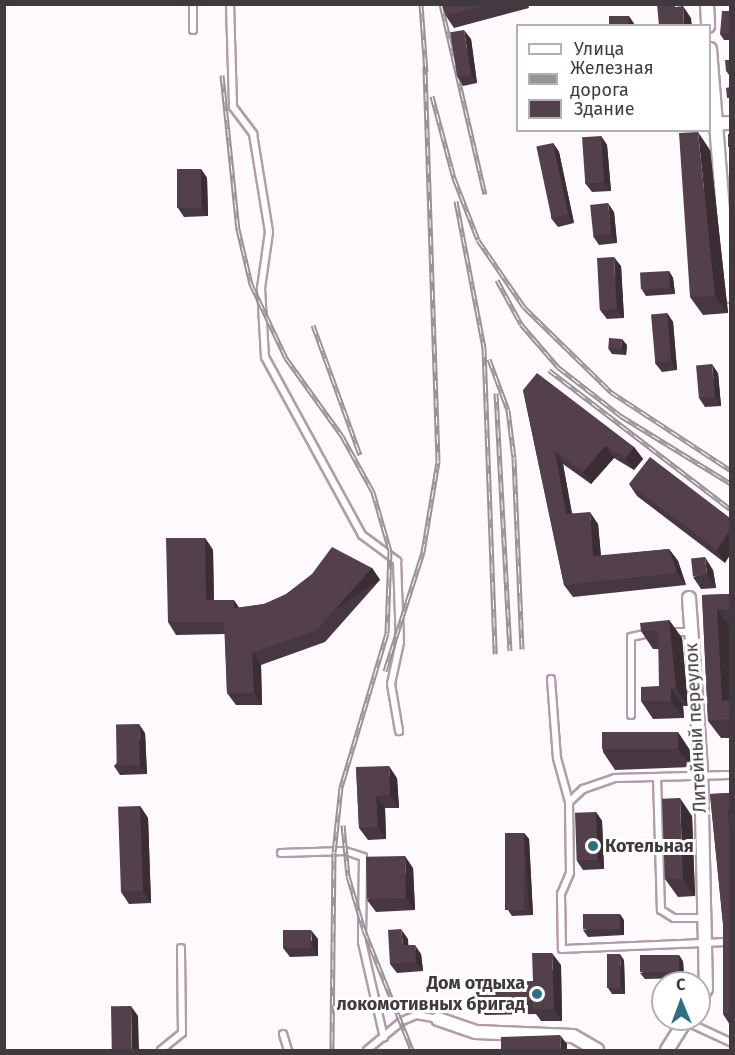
<!DOCTYPE html>
<html>
<head>
<meta charset="utf-8">
<style>
	body { margin:0 }
	#map { position:relative; width:735px; height:1055px; overflow:hidden; background:#fef9fc; font-family:"Fira Sans",sans-serif }
	div>[style] { position:absolute }
	[style*='--x'] { left:calc(var(--x)*1px); top:calc(var(--y)*1px); width:calc(var(--w)*1px); rotate:calc(var(--a)*1deg) }
	.roads { filter:drop-shadow(2px 0 #b39ca9) drop-shadow(-2px 0 #b39ca9) drop-shadow(0 2px #b39ca9) drop-shadow(0 -2px #b39ca9) }
	.lane>* { height:6px; margin:-3px; padding:0 3px; transform-origin:3px; border-radius:3px; background:#fff }
	.street>* { height:12px; margin:-6px; padding:0 6px; transform-origin:6px; border-radius:6px; background:#fff }
	.rail>* { height:5px; margin-top:-2.5px; transform-origin:0; background:repeating-linear-gradient(90deg,#fff 0 9px,#999296 0 18px); box-sizing:border-box; border-block:2px solid #999296 }
	.wall>* { inset:0; background:#473740 }
	.shaded-wall>* { inset:0; background:#3a2d34; transform-origin:0 0 }
	.building>* { inset:0; background:#53404b; transform-origin:0 0 }
	.dots>* { width:16px; height:16px; translate:-50% -50%; box-sizing:border-box; border:3px solid #fff; border-radius:50% }
	span { translate:-50% -50%; white-space:nowrap; text-align:center; line-height:1.15; -webkit-text-stroke:6px #fff; paint-order:stroke }
	.street-label { font-size:18px; color:#42393e }
	.poi-label { font-size:18px; color:#42393e; font-weight:700 }
	.left { translate:0 -50%; text-align:left }
	.right { translate:-100% -50%; text-align:right }
	.frame { position:absolute; inset:0; border:6px solid #42393e; pointer-events:none }
	.legend { position:absolute; left:516px; top:24px; width:195px; height:108px; box-sizing:border-box; background:#fff; border:2px solid #b3b0b2; margin:0; padding:8px 10px; list-style:none; font-size:18px; color:#42393e }
	.legend li { display:flex; align-items:center; gap:12px; height:30px }
	.legend b { width:30px; border:2px solid #b3b0b2 }
	.north { position:absolute; left:651px; top:971px; width:60px; height:60px; box-sizing:border-box; background:#fff; border:2px solid #b3b0b2; border-radius:50%; rotate:359deg; font-size:16px; font-weight:700; line-height:24px; text-align:center; color:#42393e }
	.north::after { content:''; display:block; margin:auto; width:21px; height:27px; background:#2e7082; clip-path:polygon(50% 0,100% 100%,50% 72%,0 100%) }
</style>
</head>
<body>
<div id="map">
	<div class="roads">
		<div class="lane">
			<div style="--x:193;--y:4;--w:26;--a:90"></div>
			<div style="--x:230;--y:4;--w:103;--a:88.3"></div>
			<div style="--x:233;--y:107;--w:34;--a:53"></div>
			<div style="--x:253;--y:134;--w:99;--a:80.7"></div>
			<div style="--x:269;--y:232;--w:57;--a:98.1"></div>
			<div style="--x:261;--y:288;--w:69;--a:86.7"></div>
			<div style="--x:265;--y:357;--w:203;--a:61.4"></div>
			<div style="--x:362;--y:535;--w:44;--a:36.6"></div>
			<div style="--x:397;--y:561;--w:81;--a:87.9"></div>
			<div style="--x:400;--y:642;--w:43;--a:102.1"></div>
			<div style="--x:391;--y:684;--w:48;--a:80.3"></div>
			<div style="--x:670;--y:632;--w:21;--a:0"></div>
			<div style="--x:551;--y:679;--w:79;--a:85.7"></div>
			<div style="--x:557;--y:758;--w:46;--a:74.7"></div>
			<div style="--x:631;--y:715;--w:78;--a:-90"></div>
			<div style="--x:631;--y:637;--w:19;--a:-12"></div>
			<div style="--x:730;--y:775;--w:115;--a:178.5"></div>
			<div style="--x:615;--y:778;--w:34;--a:161"></div>
			<div style="--x:583;--y:789;--w:19;--a:137"></div>
			<div style="--x:569;--y:802;--w:71;--a:89.2"></div>
			<div style="--x:570;--y:873;--w:23;--a:113"></div>
			<div style="--x:561;--y:894;--w:55;--a:89"></div>
			<div style="--x:562;--y:949;--w:168;--a:-2.4"></div>
			<div style="--x:657;--y:777;--w:133;--a:88.3"></div>
			<div style="--x:661;--y:910;--w:15;--a:32"></div>
			<div style="--x:674;--y:918;--w:30;--a:0"></div>
			<div style="--x:281;--y:853;--w:64;--a:-1.8"></div>
			<div style="--x:345;--y:851;--w:19;--a:18"></div>
			<div style="--x:363;--y:857;--w:85;--a:90.7"></div>
			<div style="--x:362;--y:942;--w:98;--a:77.1"></div>
			<div style="--x:685;--y:1021;--w:50;--a:25"></div>
			<div style="--x:283;--y:1034;--w:17;--a:73"></div>
			<div style="--x:161;--y:1050;--w:27;--a:-39"></div>
			<div style="--x:182;--y:1033;--w:85;--a:-90.7"></div>
			<div style="--x:367;--y:1050;--w:45;--a:-39.6"></div>
			<div style="--x:402;--y:1021;--w:15;--a:-23"></div>
			<div style="--x:416;--y:1015;--w:22;--a:10"></div>
		</div>
		<div class="street">
			<div style="--x:707;--y:4;--w:22;--a:87"></div>
			<div style="--x:710;--y:49;--w:248;--a:85.4"></div>
			<div style="--x:714;--y:124;--w:16;--a:-4"></div>
			<div style="--x:689;--y:598;--w:172;--a:86"></div>
			<div style="--x:701;--y:770;--w:219;--a:88.7"></div>
			<div style="--x:706;--y:989;--w:12;--a:125"></div>
			<div style="--x:438;--y:1019;--w:40;--a:18.9"></div>
			<div style="--x:476;--y:1032;--w:97;--a:2.4"></div>
			<div style="--x:573;--y:1036;--w:28;--a:30"></div>
			<div style="--x:667;--y:1050;--w:36;--a:-58"></div>
		</div>
	</div>
	<div class="rail">
		<div style="--x:421;--y:4;--w:68;--a:85.8"></div>
		<div style="--x:441;--y:4;--w:195;--a:77"></div>
		<div style="--x:222;--y:75;--w:155;--a:84.1"></div>
		<div style="--x:238;--y:229;--w:57;--a:76.7"></div>
		<div style="--x:251;--y:284;--w:82;--a:64.7"></div>
		<div style="--x:286;--y:358;--w:96;--a:54.3"></div>
		<div style="--x:342;--y:436;--w:64;--a:61"></div>
		<div style="--x:373;--y:492;--w:61;--a:73.9"></div>
		<div style="--x:390;--y:551;--w:82;--a:92.1"></div>
		<div style="--x:387;--y:633;--w:161;--a:106.6"></div>
		<div style="--x:341;--y:787;--w:65;--a:96.1"></div>
		<div style="--x:334;--y:852;--w:198;--a:90.6"></div>
		<div style="--x:432;--y:96;--w:85;--a:75"></div>
		<div style="--x:454;--y:178;--w:66;--a:68.8"></div>
		<div style="--x:478;--y:240;--w:81;--a:55.5"></div>
		<div style="--x:524;--y:307;--w:122;--a:44.3"></div>
		<div style="--x:611;--y:392;--w:142;--a:33.2"></div>
		<div style="--x:456;--y:201;--w:150;--a:79.2"></div>
		<div style="--x:484;--y:348;--w:306;--a:87.9"></div>
		<div style="--x:497;--y:280;--w:50;--a:61.4"></div>
		<div style="--x:521;--y:324;--w:57;--a:49.3"></div>
		<div style="--x:558;--y:367;--w:80;--a:37.9"></div>
		<div style="--x:621;--y:416;--w:128;--a:31.6"></div>
		<div style="--x:313;--y:325;--w:138;--a:70.1"></div>
		<div style="--x:489;--y:359;--w:54;--a:69.6"></div>
		<div style="--x:508;--y:410;--w:48;--a:82.9"></div>
		<div style="--x:514;--y:458;--w:191;--a:87.6"></div>
		<div style="--x:549;--y:370;--w:228;--a:37.5"></div>
		<div style="--x:496;--y:393;--w:258;--a:86.9"></div>
		<div style="--x:385;--y:671;--w:125;--a:-72.3"></div>
		<div style="--x:423;--y:552;--w:92;--a:-80.6"></div>
		<div style="--x:438;--y:461;--w:395;--a:-91.9"></div>
		<div style="--x:343;--y:825;--w:51;--a:84.4"></div>
		<div style="--x:348;--y:876;--w:56;--a:73.5"></div>
		<div style="--x:364;--y:930;--w:129;--a:68.2"></div>
	</div>
	<div class="wall">
		<div style="clip-path:polygon(442px 4px,528px 4px,529px 8px,454px 28px,446px 16px)"></div>
		<div style="clip-path:polygon(730px 11px,730px 40px,724px 40px,720px 34px)"></div>
		<div style="clip-path:polygon(471px 39px,477px 83px,463px 86px,457px 76px)"></div>
		<div style="clip-path:polygon(730px 60px,730px 76px,726px 71px)"></div>
		<div style="clip-path:polygon(601px 136px,607px 145px,611px 191px,592px 192px,585px 183px)"></div>
		<div style="clip-path:polygon(553px 143px,559px 152px,574px 223px,558px 227px,551px 218px)"></div>
		<div style="clip-path:polygon(710px 150px,728px 313px,703px 315px,690px 297px)"></div>
		<div style="clip-path:polygon(201px 169px,207px 178px,208px 216px,184px 217px,178px 208px)"></div>
		<div style="clip-path:polygon(614px 212px,617px 243px,599px 245px,593px 236px)"></div>
		<div style="clip-path:polygon(621px 266px,624px 318px,607px 319px,600px 310px)"></div>
		<div style="clip-path:polygon(669px 271px,673px 278px,675px 294px,646px 296px,642px 290px)"></div>
		<div style="clip-path:polygon(667px 313px,673px 322px,677px 370px,662px 372px,655px 363px)"></div>
		<div style="clip-path:polygon(627px 345px,626px 355px,612px 354px,608px 348px)"></div>
		<div style="clip-path:polygon(718px 373px,721px 406px,705px 407px,699px 398px)"></div>
		<div style="clip-path:polygon(523px 390px,634px 447px,643px 459px,634px 470px,614px 458px,591px 484px,563px 464px,572px 513px,598px 524px,601px 556px,669px 549px,678px 561px,686px 585px,573px 597px,564px 585px)"></div>
		<div style="clip-path:polygon(629px 484px,730px 518px,725px 563px,637px 496px)"></div>
		<div style="clip-path:polygon(205px 538px,213px 550px,214px 600px,239px 608px,264px 604px,372px 568px,380px 580px,325px 642px,261px 665px,262px 705px,236px 705px,227px 693px,225px 634px,176px 635px,168px 622px)"></div>
		<div style="clip-path:polygon(713px 570px,716px 588px,701px 589px,693px 577px)"></div>
		<div style="clip-path:polygon(730px 594px,730px 738px,721px 738px,708px 721px,702px 595px)"></div>
		<div style="clip-path:polygon(669px 620px,682px 638px,688px 706px,683px 706px,684px 718px,653px 719px,641px 701px,659px 686px,659px 649px,653px 649px,641px 631px)"></div>
		<div style="clip-path:polygon(145px 733px,147px 774px,120px 775px,114px 766px)"></div>
		<div style="clip-path:polygon(602px 735px,690px 750px,691px 767px,615px 770px,603px 752px)"></div>
		<div style="clip-path:polygon(356px 767px,397px 778px,399px 808px,385px 808px,386px 839px,368px 840px,359px 828px)"></div>
		<div style="clip-path:polygon(730px 793px,730px 1025px,723px 1014px,723px 924px,710px 794px)"></div>
		<div style="clip-path:polygon(140px 806px,148px 818px,151px 903px,129px 904px,121px 892px)"></div>
		<div style="clip-path:polygon(596px 812px,602px 821px,604px 869px,583px 870px,577px 861px)"></div>
		<div style="clip-path:polygon(692px 816px,695px 896px,678px 897px,665px 879px)"></div>
		<div style="clip-path:polygon(524px 833px,529px 839px,533px 915px,512px 916px,508px 910px)"></div>
		<div style="clip-path:polygon(413px 868px,415px 910px,376px 912px,367px 900px)"></div>
		<div style="clip-path:polygon(624px 920px,624px 935px,588px 937px,583px 930px)"></div>
		<div style="clip-path:polygon(318px 939px,318px 956px,290px 957px,283px 948px)"></div>
		<div style="clip-path:polygon(408px 939px,408px 945px,421px 954px,423px 971px,397px 973px,390px 964px)"></div>
		<div style="clip-path:polygon(624px 960px,625px 994px,612px 994px,608px 988px)"></div>
		<div style="clip-path:polygon(683px 961px,684px 978px,645px 979px,640px 973px)"></div>
		<div style="clip-path:polygon(561px 965px,562px 1021px,541px 1021px,536px 1014px,485px 1015px,476px 1003px,533px 981px)"></div>
	</div>
	<div class="shaded-wall">
		<div style="clip-path:polygon(683px 6px,691px 18px,692px 26px,684px 26px)"></div>
		<div style="clip-path:polygon(629px 16px,635px 25px,635px 26px,629px 26px)"></div>
		<div style="clip-path:polygon(464px 30px,471px 39px,477px 83px,471px 74px)"></div>
		<div style="clip-path:polygon(698px 132px,710px 150px,728px 313px,715px 296px)"></div>
		<div style="clip-path:polygon(601px 136px,607px 145px,611px 191px,604px 182px)"></div>
		<div style="clip-path:polygon(553px 143px,559px 152px,574px 223px,568px 214px)"></div>
		<div style="clip-path:polygon(201px 169px,207px 178px,208px 216px,202px 207px)"></div>
		<div style="clip-path:polygon(608px 203px,614px 212px,617px 243px,611px 234px)"></div>
		<div style="clip-path:polygon(614px 257px,621px 266px,624px 318px,617px 309px)"></div>
		<div style="clip-path:polygon(669px 271px,673px 278px,675px 294px,670px 288px)"></div>
		<div style="clip-path:polygon(667px 313px,673px 322px,677px 370px,671px 361px)"></div>
		<div style="clip-path:polygon(622px 339px,627px 345px,626px 355px,621px 349px)"></div>
		<div style="clip-path:polygon(712px 364px,718px 373px,721px 406px,715px 397px)"></div>
		<div style="clip-path:polygon(605px 446px,614px 458px,591px 484px,583px 472px)"></div>
		<div style="clip-path:polygon(634px 447px,643px 459px,634px 470px,626px 458px)"></div>
		<div style="clip-path:polygon(555px 451px,563px 464px,574px 526px,566px 514px)"></div>
		<div style="clip-path:polygon(590px 512px,598px 524px,602px 569px,593px 556px)"></div>
		<div style="clip-path:polygon(730px 530px,730px 555px,725px 563px,717px 550px)"></div>
		<div style="clip-path:polygon(205px 538px,213px 550px,214px 612px,206px 600px)"></div>
		<div style="clip-path:polygon(669px 549px,678px 561px,686px 585px,677px 573px)"></div>
		<div style="clip-path:polygon(705px 557px,713px 570px,716px 588px,707px 575px)"></div>
		<div style="left:372px;top:568px;width:14px;height:83px;rotate:56deg"></div>
		<div style="clip-path:polygon(234px 600px,242px 612px,234px 608px)"></div>
		<div style="clip-path:polygon(717px 609px,730px 627px,730px 713px,722px 701px)"></div>
		<div style="clip-path:polygon(669px 620px,682px 638px,688px 706px,676px 688px)"></div>
		<div style="clip-path:polygon(252px 653px,261px 665px,262px 705px,254px 693px)"></div>
		<div style="clip-path:polygon(671px 688px,683px 706px,684px 718px,671px 701px)"></div>
		<div style="clip-path:polygon(139px 724px,145px 733px,147px 774px,140px 765px)"></div>
		<div style="clip-path:polygon(678px 732px,690px 750px,691px 767px,678px 749px)"></div>
		<div style="clip-path:polygon(389px 766px,397px 778px,399px 808px,390px 795px)"></div>
		<div style="clip-path:polygon(376px 796px,385px 808px,386px 839px,378px 827px)"></div>
		<div style="clip-path:polygon(680px 798px,692px 816px,695px 896px,683px 879px)"></div>
		<div style="clip-path:polygon(140px 806px,148px 818px,151px 903px,143px 891px)"></div>
		<div style="clip-path:polygon(728px 810px,730px 813px,730px 848px)"></div>
		<div style="clip-path:polygon(596px 812px,602px 821px,604px 869px,598px 860px)"></div>
		<div style="clip-path:polygon(524px 833px,529px 839px,533px 915px,529px 909px)"></div>
		<div style="clip-path:polygon(405px 856px,413px 868px,415px 910px,406px 898px)"></div>
		<div style="clip-path:polygon(620px 914px,624px 920px,624px 935px,620px 929px)"></div>
		<div style="clip-path:polygon(401px 929px,408px 939px,409px 954px,403px 945px)"></div>
		<div style="clip-path:polygon(311px 930px,318px 939px,318px 956px,312px 947px)"></div>
		<div style="clip-path:polygon(415px 945px,421px 954px,423px 971px,416px 962px)"></div>
		<div style="clip-path:polygon(552px 953px,561px 965px,562px 1021px,554px 1009px)"></div>
		<div style="clip-path:polygon(620px 954px,624px 960px,625px 994px,621px 987px)"></div>
		<div style="clip-path:polygon(679px 955px,683px 961px,684px 978px,679px 972px)"></div>
		<div style="clip-path:polygon(131px 1006px,138px 1016px,139px 1050px,132px 1050px)"></div>
		<div style="clip-path:polygon(560px 1035px,567px 1044px,567px 1050px,561px 1050px)"></div>
	</div>
	<div class="building">
		<div style="clip-path:polygon(442px 4px,489px 4px,446px 16px)"></div>
		<div style="clip-path:polygon(657px 4px,675px 4px,675px 7px,683px 6px,684px 26px,659px 26px)"></div>
		<div style="clip-path:polygon(722px 11px,730px 11px,730px 34px,720px 34px)"></div>
		<div style="left:629px;top:16px;width:10px;height:20px;rotate:90deg"></div>
		<div style="left:464px;top:30px;width:45px;height:14px;rotate:81deg"></div>
		<div style="clip-path:polygon(725px 60px,730px 60px,730px 70px,726px 71px)"></div>
		<div style="clip-path:polygon(730px 87px,730px 98px,727px 98px,726px 88px)"></div>
		<div style="clip-path:polygon(698px 132px,715px 296px,690px 297px,679px 133px)"></div>
		<div style="left:728px;top:134px;width:2px;height:13px"></div>
		<div style="left:601px;top:136px;width:46px;height:19px;rotate:86deg"></div>
		<div style="left:553px;top:143px;width:73px;height:17px;rotate:78deg"></div>
		<div style="left:177px;top:169px;width:24px;height:39px"></div>
		<div style="left:608px;top:203px;width:31px;height:18px;rotate:84deg"></div>
		<div style="left:614px;top:257px;width:52px;height:17px;rotate:87deg"></div>
		<div style="left:669px;top:271px;width:17px;height:29px;rotate:87deg"></div>
		<div style="left:667px;top:313px;width:48px;height:16px;rotate:85deg"></div>
		<div style="left:609px;top:338px;width:13px;height:10px;rotate:4deg"></div>
		<div style="left:712px;top:364px;width:33px;height:16px;rotate:85deg"></div>
		<div style="clip-path:polygon(537px 373px,634px 447px,626px 458px,605px 446px,583px 472px,555px 451px,566px 514px,590px 512px,593px 556px,669px 549px,677px 573px,564px 585px,523px 390px)"></div>
		<div style="clip-path:polygon(650px 457px,730px 518px,730px 530px,717px 550px,629px 484px)"></div>
		<div style="clip-path:polygon(166px 538px,205px 538px,206px 600px,234px 600px,234px 608px,264px 604px,286px 594px,312px 574px,332px 547px,372px 568px,317px 630px,252px 653px,254px 693px,227px 693px,224px 622px,168px 622px)"></div>
		<div style="left:705px;top:557px;width:18px;height:14px;rotate:84deg"></div>
		<div style="clip-path:polygon(730px 594px,730px 609px,717px 609px,722px 701px,730px 700px,730px 719px,708px 721px,702px 595px)"></div>
		<div style="clip-path:polygon(669px 620px,676px 688px,671px 688px,671px 701px,641px 701px,641px 687px,659px 686px,658px 631px,641px 631px,640px 623px)"></div>
		<div style="left:139px;top:724px;width:41px;height:23px;rotate:89deg"></div>
		<div style="left:678px;top:732px;width:17px;height:76px;rotate:90deg"></div>
		<div style="clip-path:polygon(389px 766px,390px 795px,376px 796px,378px 827px,359px 828px,356px 767px)"></div>
		<div style="clip-path:polygon(730px 793px,730px 809px,728px 810px,730px 848px,730px 1013px,723px 1014px,723px 924px,710px 794px)"></div>
		<div style="left:680px;top:798px;width:81px;height:18px;rotate:88deg"></div>
		<div style="left:140px;top:806px;width:85px;height:22px;rotate:88deg"></div>
		<div style="left:596px;top:812px;width:48px;height:21px;rotate:88deg"></div>
		<div style="left:505px;top:833px;width:19px;height:77px"></div>
		<div style="left:405px;top:856px;width:42px;height:39px;rotate:89deg"></div>
		<div style="left:620px;top:914px;width:15px;height:37px;rotate:90deg"></div>
		<div style="clip-path:polygon(401px 929px,403px 945px,415px 945px,416px 962px,390px 964px,388px 930px)"></div>
		<div style="left:283px;top:930px;width:28px;height:18px"></div>
		<div style="clip-path:polygon(532px 953px,552px 953px,554px 1009px,533px 1009px,532px 1001px,476px 1003px,476px 982px,533px 981px)"></div>
		<div style="left:607px;top:954px;width:13px;height:34px"></div>
		<div style="left:679px;top:955px;width:17px;height:39px;rotate:90deg"></div>
		<div style="left:131px;top:1006px;width:44px;height:20px;rotate:89deg"></div>
		<div style="clip-path:polygon(560px 1035px,561px 1050px,501px 1050px,501px 1037px)"></div>
	</div>
	<div class="dots">
		<div style="left:593px;top:846px;background:#2e7082"></div>
		<div style="left:537px;top:994px;background:#2e7082"></div>
	</div>
	<div class="street-label">
		<span style="left:696px;top:728px;rotate:-93deg">Литейный переулок</span>
	</div>
	<div class="poi-label">
		<span class="left" style="left:605px;top:846px">Котельная</span>
		<span class="right" style="left:525px;top:994px">Дом отдыха<br>локомотивных бригад</span>
	</div>
	<div class="frame"></div>
	<ul class="legend">
	<li><b style="height:8px;background:#fff"></b>Улица</li>
	<li><b style="height:8px;background:#999296"></b>Железная дорога</li>
	<li><b style="height:16px;background:#53404b"></b>Здание</li>
	</ul>
	<div class="north">С</div>
</div>
</body>
</html>
